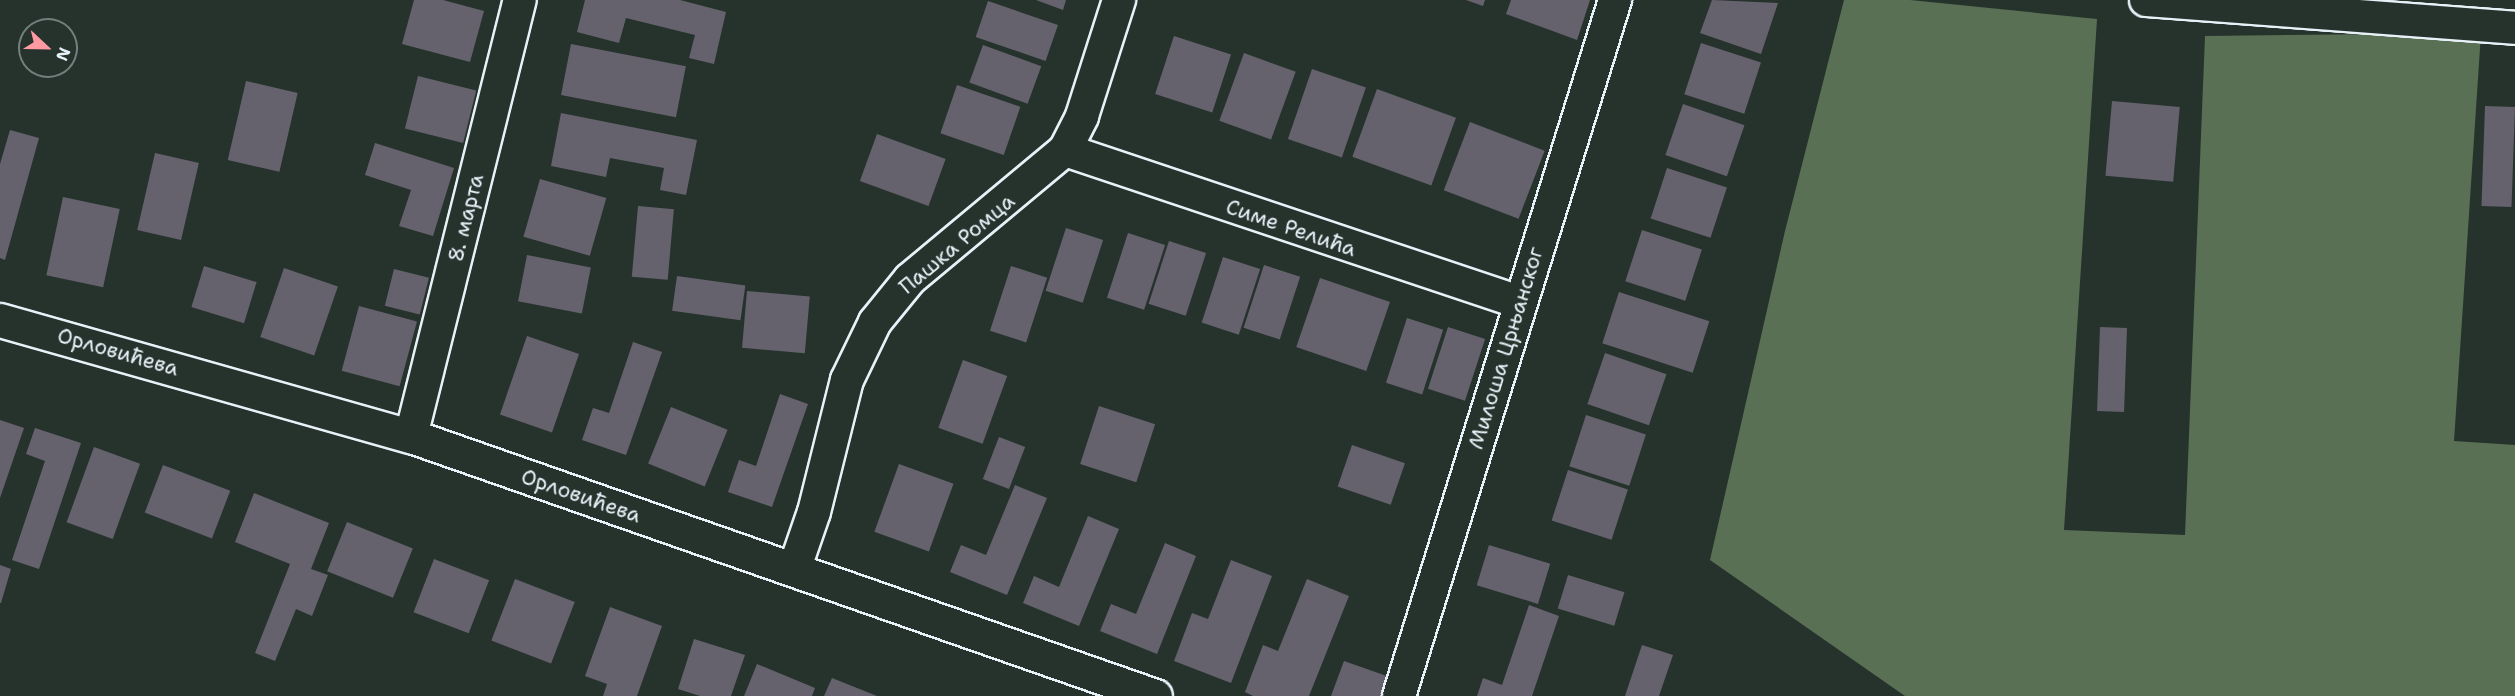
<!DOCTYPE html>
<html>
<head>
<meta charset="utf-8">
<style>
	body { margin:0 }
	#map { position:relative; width:2515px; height:696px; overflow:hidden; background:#26332d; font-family:"Shantell Sans",sans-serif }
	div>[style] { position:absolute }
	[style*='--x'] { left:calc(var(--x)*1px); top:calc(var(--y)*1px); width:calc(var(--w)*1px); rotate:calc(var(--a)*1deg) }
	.green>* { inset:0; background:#5a7054 }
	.building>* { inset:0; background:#66626d; transform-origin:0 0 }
	.roads { filter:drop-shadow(2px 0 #e8f1f8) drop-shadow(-2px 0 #e8f1f8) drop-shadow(0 2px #e8f1f8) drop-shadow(0 -2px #e8f1f8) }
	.minor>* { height:32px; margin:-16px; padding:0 16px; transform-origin:16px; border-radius:16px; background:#26332d }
	.tertiary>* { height:33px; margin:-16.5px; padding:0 16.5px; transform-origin:16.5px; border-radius:16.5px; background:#26332d }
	span { translate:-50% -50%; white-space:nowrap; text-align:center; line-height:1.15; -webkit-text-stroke:4.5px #26332d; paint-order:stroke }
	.street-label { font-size:21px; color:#e8f1f8 }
	.north { position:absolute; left:18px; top:18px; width:60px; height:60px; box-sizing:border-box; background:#26332d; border:2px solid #747f7e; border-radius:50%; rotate:112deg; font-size:16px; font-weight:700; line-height:24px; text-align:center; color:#e8f1f8 }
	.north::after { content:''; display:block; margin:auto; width:21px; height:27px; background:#ff9aa2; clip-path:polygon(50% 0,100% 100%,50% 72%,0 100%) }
</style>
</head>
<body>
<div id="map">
	<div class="green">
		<div style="clip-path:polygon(1844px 0,1910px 0,2097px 19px,2064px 530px,2185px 535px,2205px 36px,2481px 33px,2454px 441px,2515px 445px,2515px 696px,1905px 696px,1710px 560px,1785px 231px)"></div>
	</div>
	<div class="building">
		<div style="clip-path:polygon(414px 0,443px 0,484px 11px,470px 62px,402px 44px)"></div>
		<div style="clip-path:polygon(585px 0,680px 0,726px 12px,714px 64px,689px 58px,695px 35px,626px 18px,619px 43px,577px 32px)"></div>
		<div style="clip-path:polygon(1036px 0,1066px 0,1063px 10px)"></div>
		<div style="clip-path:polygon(1466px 0,1485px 0,1483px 6px)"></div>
		<div style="clip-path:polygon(1511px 0,1590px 0,1577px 40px,1506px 14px)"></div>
		<div style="clip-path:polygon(1712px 0,1778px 3px,1761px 54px,1700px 33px)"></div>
		<div style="left:988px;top:1px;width:74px;height:38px;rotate:19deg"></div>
		<div style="left:1174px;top:36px;width:60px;height:61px;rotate:18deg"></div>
		<div style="left:1701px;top:43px;width:63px;height:54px;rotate:18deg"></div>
		<div style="left:571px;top:44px;width:117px;height:52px;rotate:11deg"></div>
		<div style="left:983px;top:45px;width:62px;height:40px;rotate:20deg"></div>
		<div style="left:1244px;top:53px;width:55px;height:72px;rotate:20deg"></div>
		<div style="left:1312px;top:69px;width:57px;height:74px;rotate:19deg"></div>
		<div style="left:418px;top:76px;width:60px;height:54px;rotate:14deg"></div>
		<div style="left:246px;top:81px;width:53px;height:81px;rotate:13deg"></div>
		<div style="left:957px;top:85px;width:67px;height:51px;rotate:19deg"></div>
		<div style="left:1377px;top:89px;width:84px;height:72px;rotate:20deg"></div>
		<div style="left:2112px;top:101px;width:68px;height:75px;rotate:5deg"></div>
		<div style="left:1683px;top:104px;width:65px;height:54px;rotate:19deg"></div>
		<div style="left:2485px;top:106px;width:30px;height:100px;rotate:2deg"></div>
		<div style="clip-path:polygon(561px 113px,697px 140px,686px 195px,660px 190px,664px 168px,610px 158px,606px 177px,551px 166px)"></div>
		<div style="left:1470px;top:122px;width:80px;height:73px;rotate:21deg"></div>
		<div style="clip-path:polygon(10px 130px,39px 138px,5px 260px,0 258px,0 164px)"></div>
		<div style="left:877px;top:134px;width:73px;height:50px;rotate:20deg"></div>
		<div style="clip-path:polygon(375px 143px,454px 168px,433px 236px,399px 226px,411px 190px,365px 175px)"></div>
		<div style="left:155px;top:153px;width:45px;height:79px;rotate:13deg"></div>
		<div style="left:1667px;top:168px;width:63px;height:53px;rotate:18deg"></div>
		<div style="left:540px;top:179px;width:69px;height:60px;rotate:16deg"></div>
		<div style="left:63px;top:197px;width:58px;height:80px;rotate:12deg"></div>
		<div style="left:638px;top:206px;width:36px;height:71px;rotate:5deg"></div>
		<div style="left:1066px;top:228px;width:39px;height:66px;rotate:18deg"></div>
		<div style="left:1642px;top:230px;width:63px;height:54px;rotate:18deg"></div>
		<div style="left:1128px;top:233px;width:39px;height:68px;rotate:18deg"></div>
		<div style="left:1169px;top:241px;width:39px;height:66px;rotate:18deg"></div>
		<div style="left:527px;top:255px;width:65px;height:47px;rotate:11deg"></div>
		<div style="left:1223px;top:257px;width:39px;height:69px;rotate:18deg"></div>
		<div style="left:1264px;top:265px;width:38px;height:66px;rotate:18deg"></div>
		<div style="left:204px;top:266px;width:55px;height:43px;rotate:17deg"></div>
		<div style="left:1011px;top:266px;width:38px;height:68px;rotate:18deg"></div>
		<div style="left:284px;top:268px;width:57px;height:73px;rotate:19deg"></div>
		<div style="left:394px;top:269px;width:36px;height:38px;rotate:14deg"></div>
		<div style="left:677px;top:276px;width:69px;height:35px;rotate:8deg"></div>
		<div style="left:1320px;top:278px;width:74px;height:73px;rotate:19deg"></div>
		<div style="left:747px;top:291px;width:63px;height:57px;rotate:5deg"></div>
		<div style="left:1619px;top:292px;width:95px;height:54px;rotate:18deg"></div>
		<div style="left:359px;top:306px;width:60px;height:67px;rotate:15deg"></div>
		<div style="left:1407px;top:318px;width:38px;height:68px;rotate:18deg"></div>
		<div style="left:1448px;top:327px;width:39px;height:65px;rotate:18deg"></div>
		<div style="left:2100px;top:327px;width:27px;height:84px;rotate:2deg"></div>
		<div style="left:527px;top:336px;width:55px;height:83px;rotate:19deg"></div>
		<div style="clip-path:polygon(633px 342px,662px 352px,626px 455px,582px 440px,593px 408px,609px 413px)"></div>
		<div style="left:1605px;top:353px;width:65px;height:54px;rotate:19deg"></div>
		<div style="left:963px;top:360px;width:47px;height:72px;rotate:20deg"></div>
		<div style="clip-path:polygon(780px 394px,808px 404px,772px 507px,728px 492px,739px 460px,756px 466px)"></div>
		<div style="left:1099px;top:406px;width:59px;height:61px;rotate:18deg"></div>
		<div style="left:671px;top:407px;width:61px;height:61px;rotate:22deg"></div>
		<div style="left:1586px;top:415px;width:63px;height:54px;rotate:18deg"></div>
		<div style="clip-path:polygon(0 420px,24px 428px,0 498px)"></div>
		<div style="clip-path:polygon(35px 428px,81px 443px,39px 569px,12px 560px,45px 461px,26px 454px)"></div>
		<div style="left:999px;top:437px;width:28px;height:45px;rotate:21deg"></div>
		<div style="left:1352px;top:445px;width:56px;height:44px;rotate:19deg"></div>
		<div style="left:94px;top:447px;width:49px;height:80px;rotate:20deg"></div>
		<div style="left:899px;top:464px;width:58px;height:72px;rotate:20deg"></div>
		<div style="left:163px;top:465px;width:72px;height:51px;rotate:21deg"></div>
		<div style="left:1568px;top:470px;width:63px;height:53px;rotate:18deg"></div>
		<div style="clip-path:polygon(1015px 485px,1047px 498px,1007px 595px,950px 572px,961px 545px,986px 555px)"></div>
		<div style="clip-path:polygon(254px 493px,329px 523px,311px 569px,328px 575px,312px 616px,296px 609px,275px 661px,255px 653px,290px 564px,235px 542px)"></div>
		<div style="clip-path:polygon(1088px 516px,1119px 529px,1079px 626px,1023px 603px,1034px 576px,1059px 587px)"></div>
		<div style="left:347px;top:522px;width:71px;height:53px;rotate:22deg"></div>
		<div style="clip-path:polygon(1165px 543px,1196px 556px,1157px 654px,1100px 631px,1111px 604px,1136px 614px)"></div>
		<div style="left:1489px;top:545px;width:64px;height:42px;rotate:17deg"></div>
		<div style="left:434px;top:559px;width:59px;height:57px;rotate:21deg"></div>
		<div style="clip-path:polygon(1231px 560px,1272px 576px,1231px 683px,1174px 661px,1192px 613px,1208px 619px)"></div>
		<div style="clip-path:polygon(0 565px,11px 569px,1px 603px,0 603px)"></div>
		<div style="left:1568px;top:575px;width:59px;height:35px;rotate:17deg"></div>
		<div style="left:515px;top:579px;width:64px;height:66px;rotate:21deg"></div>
		<div style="clip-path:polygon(1307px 579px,1349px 596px,1309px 696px,1253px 696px,1245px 692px,1263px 645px,1278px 651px)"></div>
		<div style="clip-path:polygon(1529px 605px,1559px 616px,1532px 696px,1477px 696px,1483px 678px,1502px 685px)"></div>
		<div style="clip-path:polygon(610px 607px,662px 626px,637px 696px,603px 696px,607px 684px,585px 676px)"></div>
		<div style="clip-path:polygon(694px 639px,745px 655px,731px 696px,700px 696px,678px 689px)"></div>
		<div style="clip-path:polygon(1642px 645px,1673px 655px,1659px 696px,1625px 696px)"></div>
		<div style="clip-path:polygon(1344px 661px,1398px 680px,1392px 696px,1331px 696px)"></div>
		<div style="clip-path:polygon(757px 664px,815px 688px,812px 696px,744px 696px)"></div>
		<div style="clip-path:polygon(832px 678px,877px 696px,824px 696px)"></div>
	</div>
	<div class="roads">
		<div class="minor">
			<div style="--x:2146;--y:0;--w:370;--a:4.3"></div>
			<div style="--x:1065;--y:150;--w:479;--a:18.5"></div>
			<div style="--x:411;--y:436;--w:449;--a:-76"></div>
			<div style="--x:794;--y:570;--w:61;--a:-71"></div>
			<div style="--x:814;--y:512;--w:136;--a:-76"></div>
			<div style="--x:847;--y:380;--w:64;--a:-64.2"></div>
			<div style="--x:875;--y:322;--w:55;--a:-50.9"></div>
			<div style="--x:910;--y:279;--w:202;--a:-39.8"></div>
			<div style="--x:1065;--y:150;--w:38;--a:-63"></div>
			<div style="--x:1082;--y:116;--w:122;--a:-72.3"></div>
			<div style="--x:1399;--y:696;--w:729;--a:-72.76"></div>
		</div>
		<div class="tertiary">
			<div style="--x:0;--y:320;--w:427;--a:15.8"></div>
			<div style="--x:411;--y:436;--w:788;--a:19.26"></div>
		</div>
	</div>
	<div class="street-label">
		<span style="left:466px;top:218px;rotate:-76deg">8. марта</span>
		<span style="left:1291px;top:228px;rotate:19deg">Симе Релића</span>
		<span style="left:957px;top:244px;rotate:-40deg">Пашка Ромца</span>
		<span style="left:1506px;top:348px;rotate:-73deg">Милоша Црњанског</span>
		<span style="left:118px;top:352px;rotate:16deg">Орловићева</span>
		<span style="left:581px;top:496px;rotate:19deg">Орловићева</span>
	</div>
	<div class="north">N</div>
</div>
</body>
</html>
